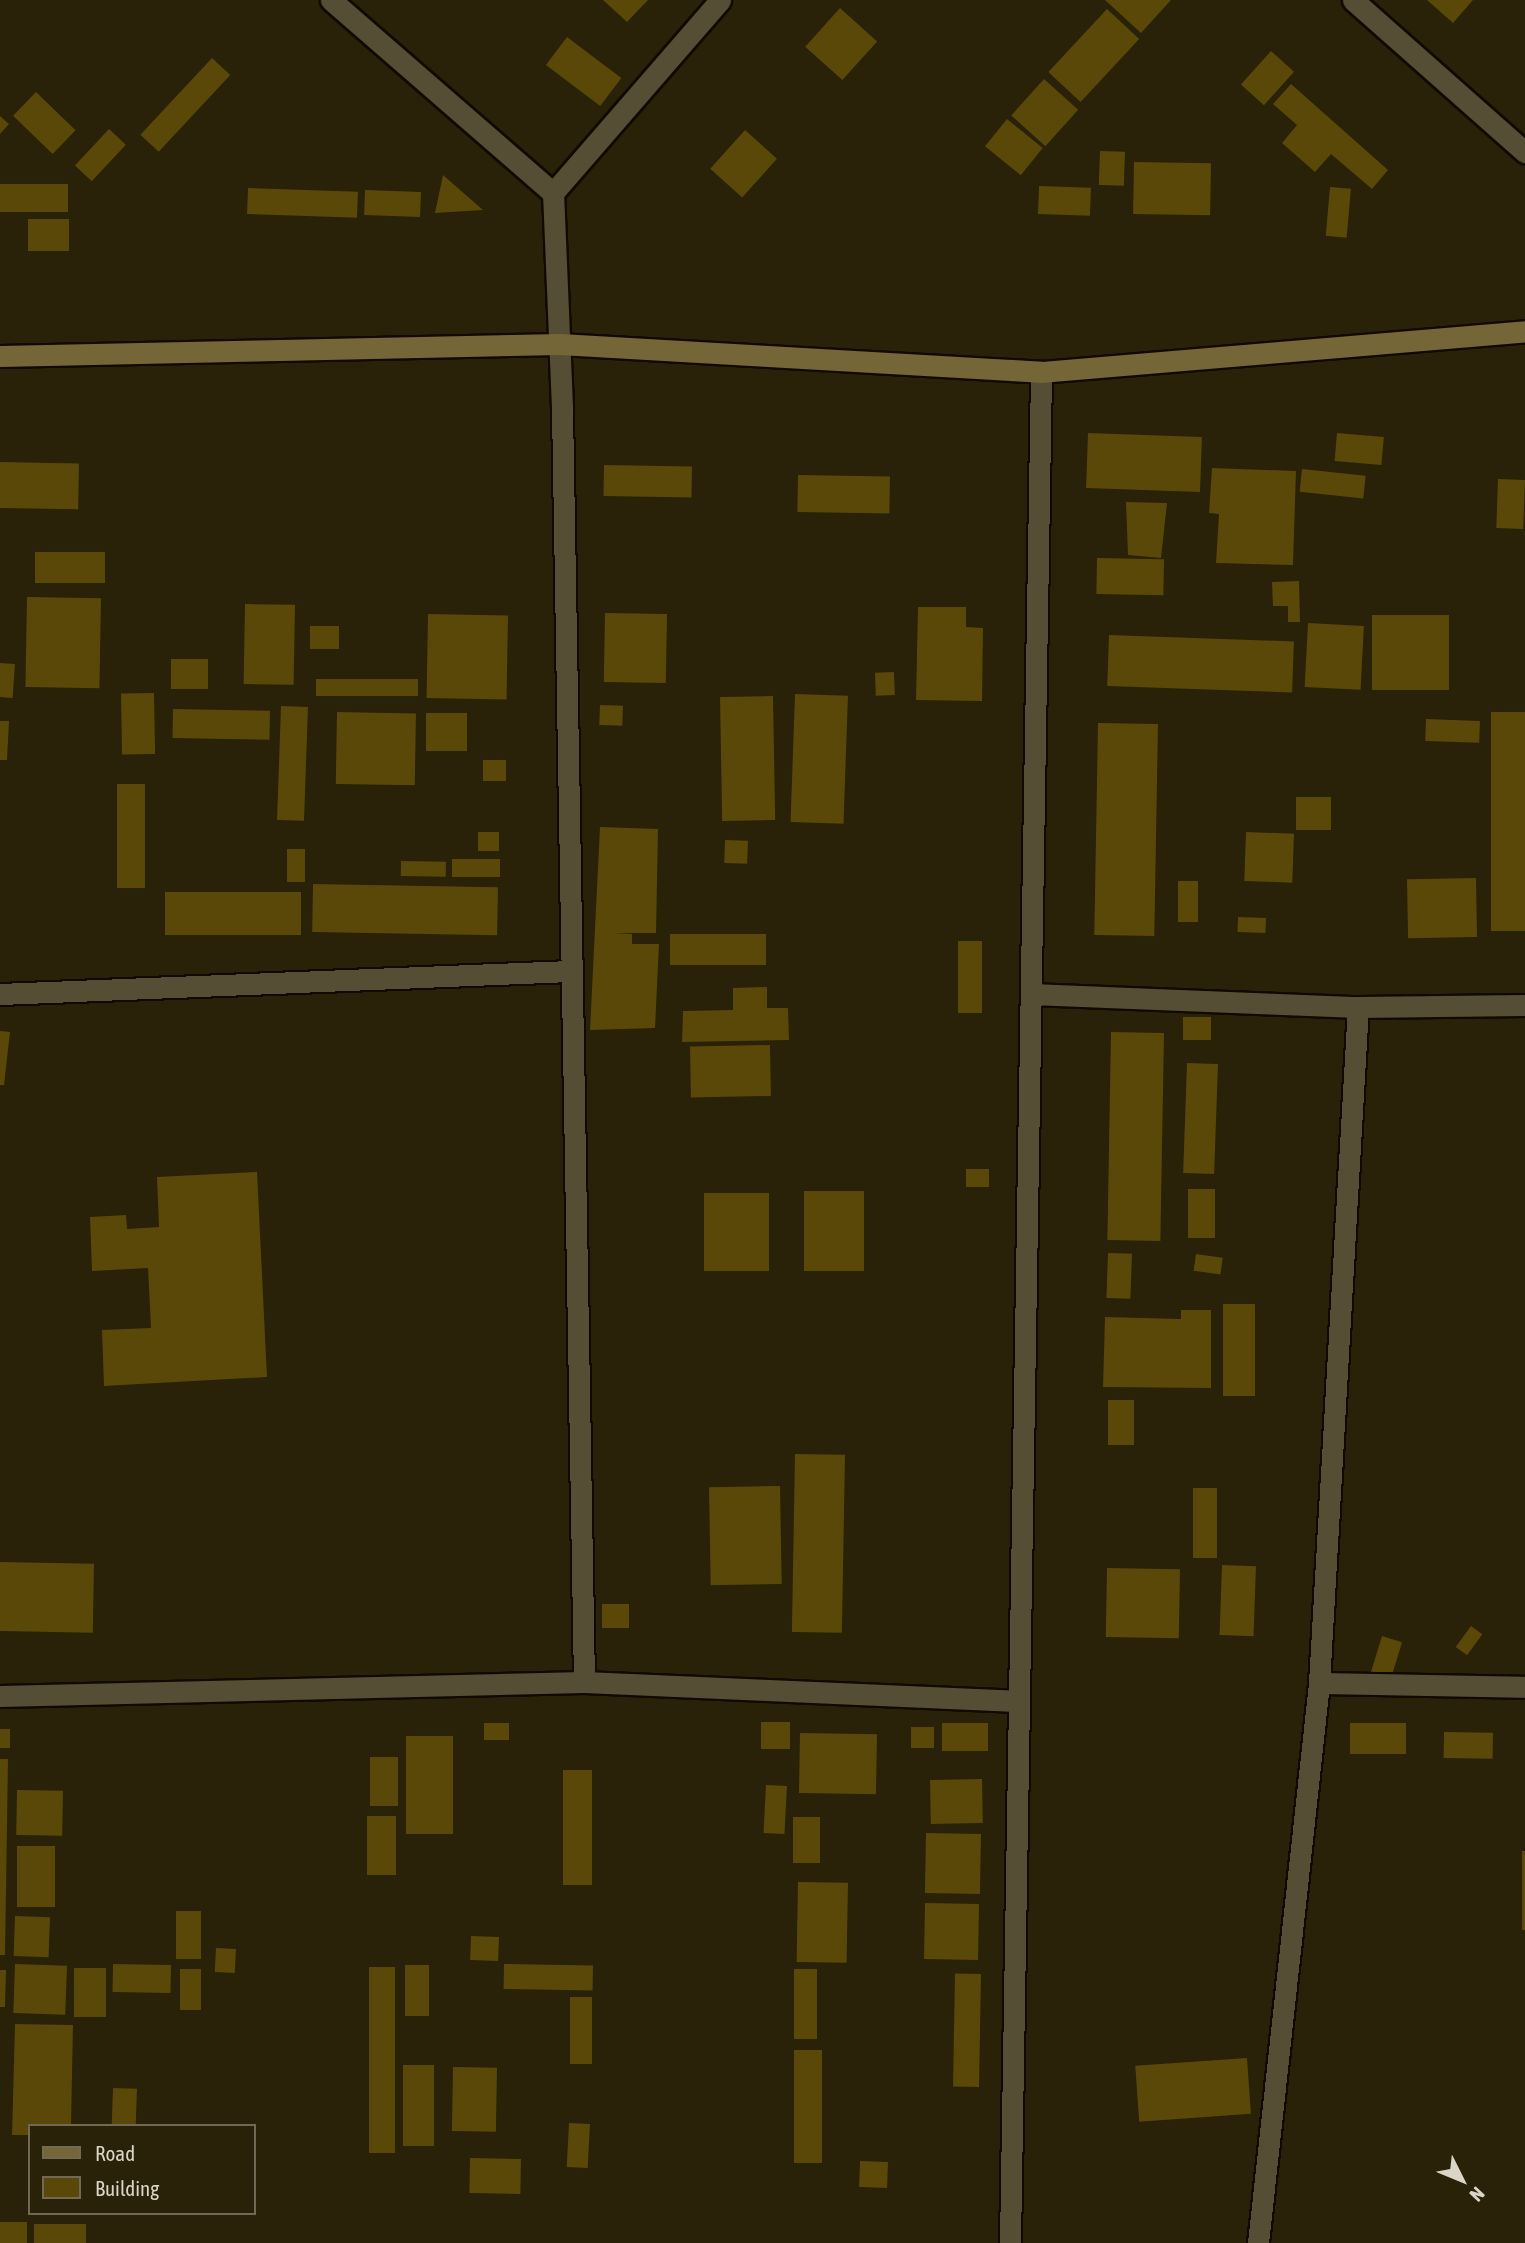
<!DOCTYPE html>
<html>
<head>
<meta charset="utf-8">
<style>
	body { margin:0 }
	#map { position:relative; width:1525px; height:2243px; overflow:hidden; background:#292108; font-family:"Asap Condensed",sans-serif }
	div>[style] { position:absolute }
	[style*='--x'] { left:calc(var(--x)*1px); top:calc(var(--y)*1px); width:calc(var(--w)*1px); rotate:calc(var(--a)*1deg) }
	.building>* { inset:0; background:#5a4808; transform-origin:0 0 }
	.roads { filter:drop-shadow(2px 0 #120a00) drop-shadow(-2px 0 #120a00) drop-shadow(0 2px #120a00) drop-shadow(0 -2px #120a00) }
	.street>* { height:21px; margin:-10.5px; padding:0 10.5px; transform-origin:10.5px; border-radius:10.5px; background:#564e34 }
	.secondary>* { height:21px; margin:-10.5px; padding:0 10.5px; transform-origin:10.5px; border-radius:10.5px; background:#756637 }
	span { translate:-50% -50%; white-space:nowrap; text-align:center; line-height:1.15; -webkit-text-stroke:5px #292108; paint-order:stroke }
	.legend { position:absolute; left:28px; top:2124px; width:228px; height:91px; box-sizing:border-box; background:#292108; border:2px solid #706954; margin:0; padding:9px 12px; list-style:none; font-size:21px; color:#dad5c6 }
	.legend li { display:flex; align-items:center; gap:14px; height:35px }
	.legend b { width:35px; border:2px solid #706954 }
	.north { position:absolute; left:1427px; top:2145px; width:70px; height:70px; -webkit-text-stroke:5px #292108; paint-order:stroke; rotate:133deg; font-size:19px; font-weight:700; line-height:28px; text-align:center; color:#dad5c6 }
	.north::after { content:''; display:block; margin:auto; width:24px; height:32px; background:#dad5c6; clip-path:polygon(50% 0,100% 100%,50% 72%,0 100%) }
</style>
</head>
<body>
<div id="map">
	<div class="building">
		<div style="clip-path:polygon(603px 0,648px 0,627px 22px)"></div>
		<div style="clip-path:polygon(1105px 0,1171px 0,1141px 33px)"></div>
		<div style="clip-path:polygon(1427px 0,1473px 0,1453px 23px)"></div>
		<div style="left:840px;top:8px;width:50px;height:52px;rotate:42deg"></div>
		<div style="left:1107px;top:9px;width:44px;height:86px;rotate:43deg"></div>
		<div style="left:567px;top:37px;width:68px;height:35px;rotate:37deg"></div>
		<div style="left:1271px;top:51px;width:31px;height:45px;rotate:42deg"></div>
		<div style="left:212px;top:58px;width:25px;height:105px;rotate:43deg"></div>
		<div style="left:1044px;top:79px;width:46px;height:49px;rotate:42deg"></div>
		<div style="clip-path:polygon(1291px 84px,1388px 170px,1372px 189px,1331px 154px,1315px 172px,1282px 143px,1297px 125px,1273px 104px)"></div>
		<div style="left:36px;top:92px;width:55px;height:33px;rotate:44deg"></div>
		<div style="clip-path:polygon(0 116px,9px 124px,0 134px)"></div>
		<div style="left:1007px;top:119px;width:46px;height:35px;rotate:39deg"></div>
		<div style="left:109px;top:129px;width:23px;height:50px;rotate:43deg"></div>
		<div style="left:745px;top:130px;width:43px;height:52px;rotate:42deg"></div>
		<div style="left:1100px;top:151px;width:25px;height:34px;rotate:2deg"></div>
		<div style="left:1134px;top:162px;width:77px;height:52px;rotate:1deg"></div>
		<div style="clip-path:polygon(443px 175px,483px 210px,435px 213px)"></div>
		<div style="left:68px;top:184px;width:28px;height:68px;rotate:90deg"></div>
		<div style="left:1039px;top:186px;width:52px;height:28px;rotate:2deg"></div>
		<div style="left:1330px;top:187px;width:21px;height:49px;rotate:5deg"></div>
		<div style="left:248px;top:188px;width:110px;height:26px;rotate:2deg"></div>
		<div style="left:365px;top:190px;width:56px;height:25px;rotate:2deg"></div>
		<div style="left:28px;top:219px;width:41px;height:32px"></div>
		<div style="left:1088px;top:433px;width:114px;height:55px;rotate:2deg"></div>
		<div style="left:1337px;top:433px;width:47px;height:28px;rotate:5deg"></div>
		<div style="left:0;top:462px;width:79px;height:46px;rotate:1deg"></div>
		<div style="left:604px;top:465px;width:88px;height:31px;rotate:1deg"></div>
		<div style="clip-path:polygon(1212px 468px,1296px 471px,1293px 565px,1216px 563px,1219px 514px,1209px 513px)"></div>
		<div style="left:1302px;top:469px;width:64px;height:23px;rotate:6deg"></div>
		<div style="left:798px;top:475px;width:92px;height:37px;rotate:1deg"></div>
		<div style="left:1498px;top:479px;width:27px;height:49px;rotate:2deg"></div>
		<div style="clip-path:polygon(1126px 502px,1167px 503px,1161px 558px,1128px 555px)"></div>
		<div style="left:35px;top:552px;width:70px;height:31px"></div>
		<div style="left:1097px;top:558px;width:67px;height:36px;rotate:1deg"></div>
		<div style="clip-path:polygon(1299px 581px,1300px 622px,1288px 622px,1288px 606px,1273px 606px,1272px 582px)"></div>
		<div style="left:27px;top:597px;width:74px;height:90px;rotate:1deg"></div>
		<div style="left:245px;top:604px;width:50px;height:80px;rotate:1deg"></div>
		<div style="clip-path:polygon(918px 607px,966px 607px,966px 627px,983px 628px,982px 701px,916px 700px)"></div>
		<div style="left:605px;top:613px;width:62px;height:69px;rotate:1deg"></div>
		<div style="left:428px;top:614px;width:80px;height:84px;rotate:1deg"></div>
		<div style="left:1372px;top:615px;width:77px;height:75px"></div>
		<div style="left:1308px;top:623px;width:56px;height:64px;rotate:3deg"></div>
		<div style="left:310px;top:626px;width:29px;height:23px"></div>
		<div style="left:1109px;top:635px;width:185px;height:51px;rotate:2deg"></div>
		<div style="left:171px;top:659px;width:37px;height:30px"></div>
		<div style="left:0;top:663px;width:15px;height:34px;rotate:4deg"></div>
		<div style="left:894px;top:672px;width:23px;height:19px;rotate:88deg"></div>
		<div style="left:316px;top:679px;width:102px;height:17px"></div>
		<div style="left:154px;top:693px;width:61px;height:33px;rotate:89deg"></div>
		<div style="left:795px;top:694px;width:53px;height:128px;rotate:2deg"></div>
		<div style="left:773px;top:696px;width:124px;height:53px;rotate:89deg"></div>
		<div style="left:600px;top:705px;width:23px;height:20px;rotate:2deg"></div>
		<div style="left:281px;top:706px;width:27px;height:114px;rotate:2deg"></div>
		<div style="left:173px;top:709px;width:97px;height:29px;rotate:1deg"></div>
		<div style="left:337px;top:712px;width:79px;height:72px;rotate:1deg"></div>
		<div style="left:1525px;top:712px;width:219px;height:34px;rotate:90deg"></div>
		<div style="left:426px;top:713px;width:41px;height:38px"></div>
		<div style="left:1426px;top:719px;width:54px;height:22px;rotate:2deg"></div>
		<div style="clip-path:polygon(0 721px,9px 721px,7px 760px,0 760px)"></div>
		<div style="left:1098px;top:723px;width:60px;height:212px;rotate:1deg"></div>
		<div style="left:483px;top:760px;width:23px;height:21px"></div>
		<div style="left:117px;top:784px;width:28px;height:104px"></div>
		<div style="left:1296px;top:797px;width:35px;height:33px"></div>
		<div style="clip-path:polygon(600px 827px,658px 829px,656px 933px,613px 933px,632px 934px,632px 944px,659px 944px,655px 1028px,590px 1030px)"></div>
		<div style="left:478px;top:832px;width:21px;height:19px"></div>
		<div style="left:1246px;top:832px;width:48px;height:49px;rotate:2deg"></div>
		<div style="left:725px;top:840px;width:23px;height:23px;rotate:2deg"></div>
		<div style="left:287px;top:849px;width:18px;height:33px"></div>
		<div style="left:452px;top:859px;width:48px;height:18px"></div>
		<div style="left:401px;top:861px;width:45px;height:15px;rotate:1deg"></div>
		<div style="left:1476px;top:878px;width:59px;height:69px;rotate:89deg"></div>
		<div style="left:1178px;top:881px;width:20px;height:41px"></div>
		<div style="left:313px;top:884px;width:185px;height:48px;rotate:1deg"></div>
		<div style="left:165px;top:892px;width:136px;height:43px"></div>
		<div style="left:1238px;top:917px;width:28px;height:15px;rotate:2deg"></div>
		<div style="left:766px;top:934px;width:31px;height:96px;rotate:90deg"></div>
		<div style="left:958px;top:941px;width:24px;height:72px"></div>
		<div style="clip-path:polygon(767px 987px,767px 1008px,788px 1008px,789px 1040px,682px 1042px,683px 1011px,733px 1010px,733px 988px)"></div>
		<div style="left:1211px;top:1017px;width:23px;height:28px;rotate:90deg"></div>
		<div style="clip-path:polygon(0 1031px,10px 1032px,4px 1085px,0 1085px)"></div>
		<div style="left:1111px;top:1032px;width:53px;height:208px;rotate:1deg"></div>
		<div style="left:770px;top:1045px;width:51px;height:80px;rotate:89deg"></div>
		<div style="left:1187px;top:1063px;width:31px;height:110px;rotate:2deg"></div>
		<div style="left:966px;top:1169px;width:23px;height:18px"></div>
		<div style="clip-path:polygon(257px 1172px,267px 1377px,104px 1386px,102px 1330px,151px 1328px,148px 1268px,92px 1271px,90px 1217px,126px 1215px,127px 1229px,159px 1227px,157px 1177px)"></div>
		<div style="left:1188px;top:1189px;width:27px;height:49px"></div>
		<div style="left:804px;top:1191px;width:60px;height:80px"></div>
		<div style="left:704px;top:1193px;width:65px;height:78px"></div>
		<div style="left:1108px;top:1253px;width:24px;height:45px;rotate:2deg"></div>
		<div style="left:1196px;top:1254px;width:27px;height:17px;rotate:8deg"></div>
		<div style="left:1223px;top:1304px;width:32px;height:92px"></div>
		<div style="clip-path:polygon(1181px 1310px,1211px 1310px,1211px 1388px,1103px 1387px,1105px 1317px,1181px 1319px)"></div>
		<div style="left:1108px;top:1400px;width:26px;height:45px"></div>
		<div style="left:795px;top:1454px;width:50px;height:178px;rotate:1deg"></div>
		<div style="left:780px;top:1486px;width:98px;height:71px;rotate:89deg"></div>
		<div style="left:1193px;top:1488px;width:24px;height:70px"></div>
		<div style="left:0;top:1562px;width:94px;height:69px;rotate:1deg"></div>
		<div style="left:1222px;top:1565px;width:34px;height:70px;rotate:2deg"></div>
		<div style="left:1107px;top:1568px;width:73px;height:69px;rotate:1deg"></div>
		<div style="left:602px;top:1604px;width:27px;height:24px"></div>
		<div style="left:1471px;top:1626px;width:14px;height:26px;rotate:36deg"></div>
		<div style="left:1382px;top:1636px;width:21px;height:41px;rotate:17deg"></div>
		<div style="left:761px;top:1722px;width:29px;height:27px"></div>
		<div style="left:484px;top:1723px;width:25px;height:17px"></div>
		<div style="left:942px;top:1723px;width:46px;height:28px"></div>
		<div style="left:1350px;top:1723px;width:56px;height:31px"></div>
		<div style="left:911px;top:1727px;width:23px;height:21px"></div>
		<div style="left:0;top:1729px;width:10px;height:19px"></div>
		<div style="left:1444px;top:1732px;width:49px;height:26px;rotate:1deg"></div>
		<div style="left:800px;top:1733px;width:77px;height:60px;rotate:1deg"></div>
		<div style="left:406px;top:1736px;width:47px;height:98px"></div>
		<div style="left:370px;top:1757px;width:28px;height:49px"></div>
		<div style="clip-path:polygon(0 1759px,8px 1759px,5px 1955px,0 1955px)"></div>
		<div style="left:563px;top:1770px;width:29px;height:115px"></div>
		<div style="left:982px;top:1779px;width:44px;height:52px;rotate:89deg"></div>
		<div style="left:766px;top:1785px;width:21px;height:48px;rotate:3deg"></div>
		<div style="left:17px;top:1790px;width:46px;height:45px;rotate:1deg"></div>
		<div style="left:367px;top:1816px;width:29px;height:59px"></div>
		<div style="left:793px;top:1817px;width:27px;height:46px"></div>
		<div style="left:926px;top:1833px;width:55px;height:60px;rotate:1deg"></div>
		<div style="left:17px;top:1846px;width:38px;height:61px"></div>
		<div style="left:1522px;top:1851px;width:3px;height:79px"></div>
		<div style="left:798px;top:1882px;width:50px;height:80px;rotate:1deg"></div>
		<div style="left:925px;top:1903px;width:54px;height:56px;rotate:1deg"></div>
		<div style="left:176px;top:1911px;width:25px;height:48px"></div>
		<div style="left:15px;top:1916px;width:35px;height:40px;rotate:2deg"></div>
		<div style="left:471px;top:1936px;width:28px;height:24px;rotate:2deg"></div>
		<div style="left:216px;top:1948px;width:20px;height:24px;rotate:3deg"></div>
		<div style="left:15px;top:1964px;width:52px;height:49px;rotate:2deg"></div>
		<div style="left:113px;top:1964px;width:58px;height:28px;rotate:1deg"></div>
		<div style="left:504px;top:1964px;width:89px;height:25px;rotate:1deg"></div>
		<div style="left:429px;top:1965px;width:51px;height:24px;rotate:90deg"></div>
		<div style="left:369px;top:1967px;width:26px;height:186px"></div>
		<div style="left:74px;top:1968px;width:32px;height:49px"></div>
		<div style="left:180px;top:1969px;width:21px;height:41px"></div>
		<div style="left:794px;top:1969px;width:23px;height:70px"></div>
		<div style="clip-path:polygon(0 1970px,6px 1970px,5px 2007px,0 2007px)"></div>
		<div style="left:981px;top:1974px;width:113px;height:26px;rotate:91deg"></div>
		<div style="left:570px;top:1997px;width:22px;height:67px"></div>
		<div style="clip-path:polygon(15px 2024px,73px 2025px,71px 2126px,30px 2126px,30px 2135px,12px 2135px)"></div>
		<div style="left:794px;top:2050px;width:28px;height:113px"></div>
		<div style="left:1247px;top:2058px;width:56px;height:112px;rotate:86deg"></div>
		<div style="left:403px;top:2065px;width:31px;height:81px"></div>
		<div style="left:453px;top:2067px;width:44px;height:64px;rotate:1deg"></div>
		<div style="left:113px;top:2088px;width:24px;height:36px;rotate:2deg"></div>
		<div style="left:569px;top:2123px;width:21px;height:44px;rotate:3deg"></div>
		<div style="left:470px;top:2158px;width:51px;height:35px;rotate:1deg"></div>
		<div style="left:888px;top:2162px;width:26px;height:28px;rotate:92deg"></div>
		<div style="left:0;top:2222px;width:27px;height:21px"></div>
		<div style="left:34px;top:2224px;width:52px;height:19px"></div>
	</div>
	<div class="roads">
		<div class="street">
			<div style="--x:331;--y:0;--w:294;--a:41"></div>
			<div style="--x:1353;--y:0;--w:230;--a:41.5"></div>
			<div style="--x:0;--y:994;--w:571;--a:-2.31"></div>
			<div style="--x:1031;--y:994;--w:327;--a:2.3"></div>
			<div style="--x:1358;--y:1007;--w:167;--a:-0.7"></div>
			<div style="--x:584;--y:1682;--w:1275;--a:-90.99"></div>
			<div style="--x:562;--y:407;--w:214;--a:-92.4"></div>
			<div style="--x:553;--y:193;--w:255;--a:-49.1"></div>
			<div style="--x:1319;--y:1683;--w:206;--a:1.1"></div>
			<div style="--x:0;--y:1696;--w:584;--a:-1.37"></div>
			<div style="--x:584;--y:1682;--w:435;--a:2.5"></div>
			<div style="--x:1010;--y:2243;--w:1871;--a:-89.05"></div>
			<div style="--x:1258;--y:2243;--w:563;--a:-83.78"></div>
			<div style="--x:1319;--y:1683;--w:677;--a:-86.7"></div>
		</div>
		<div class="secondary">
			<div style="--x:0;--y:356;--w:560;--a:-1.23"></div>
			<div style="--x:560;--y:344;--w:482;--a:3.3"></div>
			<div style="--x:1041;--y:372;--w:486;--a:-4.8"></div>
		</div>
	</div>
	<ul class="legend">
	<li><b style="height:9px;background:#756637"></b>Road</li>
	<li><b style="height:19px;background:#5a4808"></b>Building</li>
	</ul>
	<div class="north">N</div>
</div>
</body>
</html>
